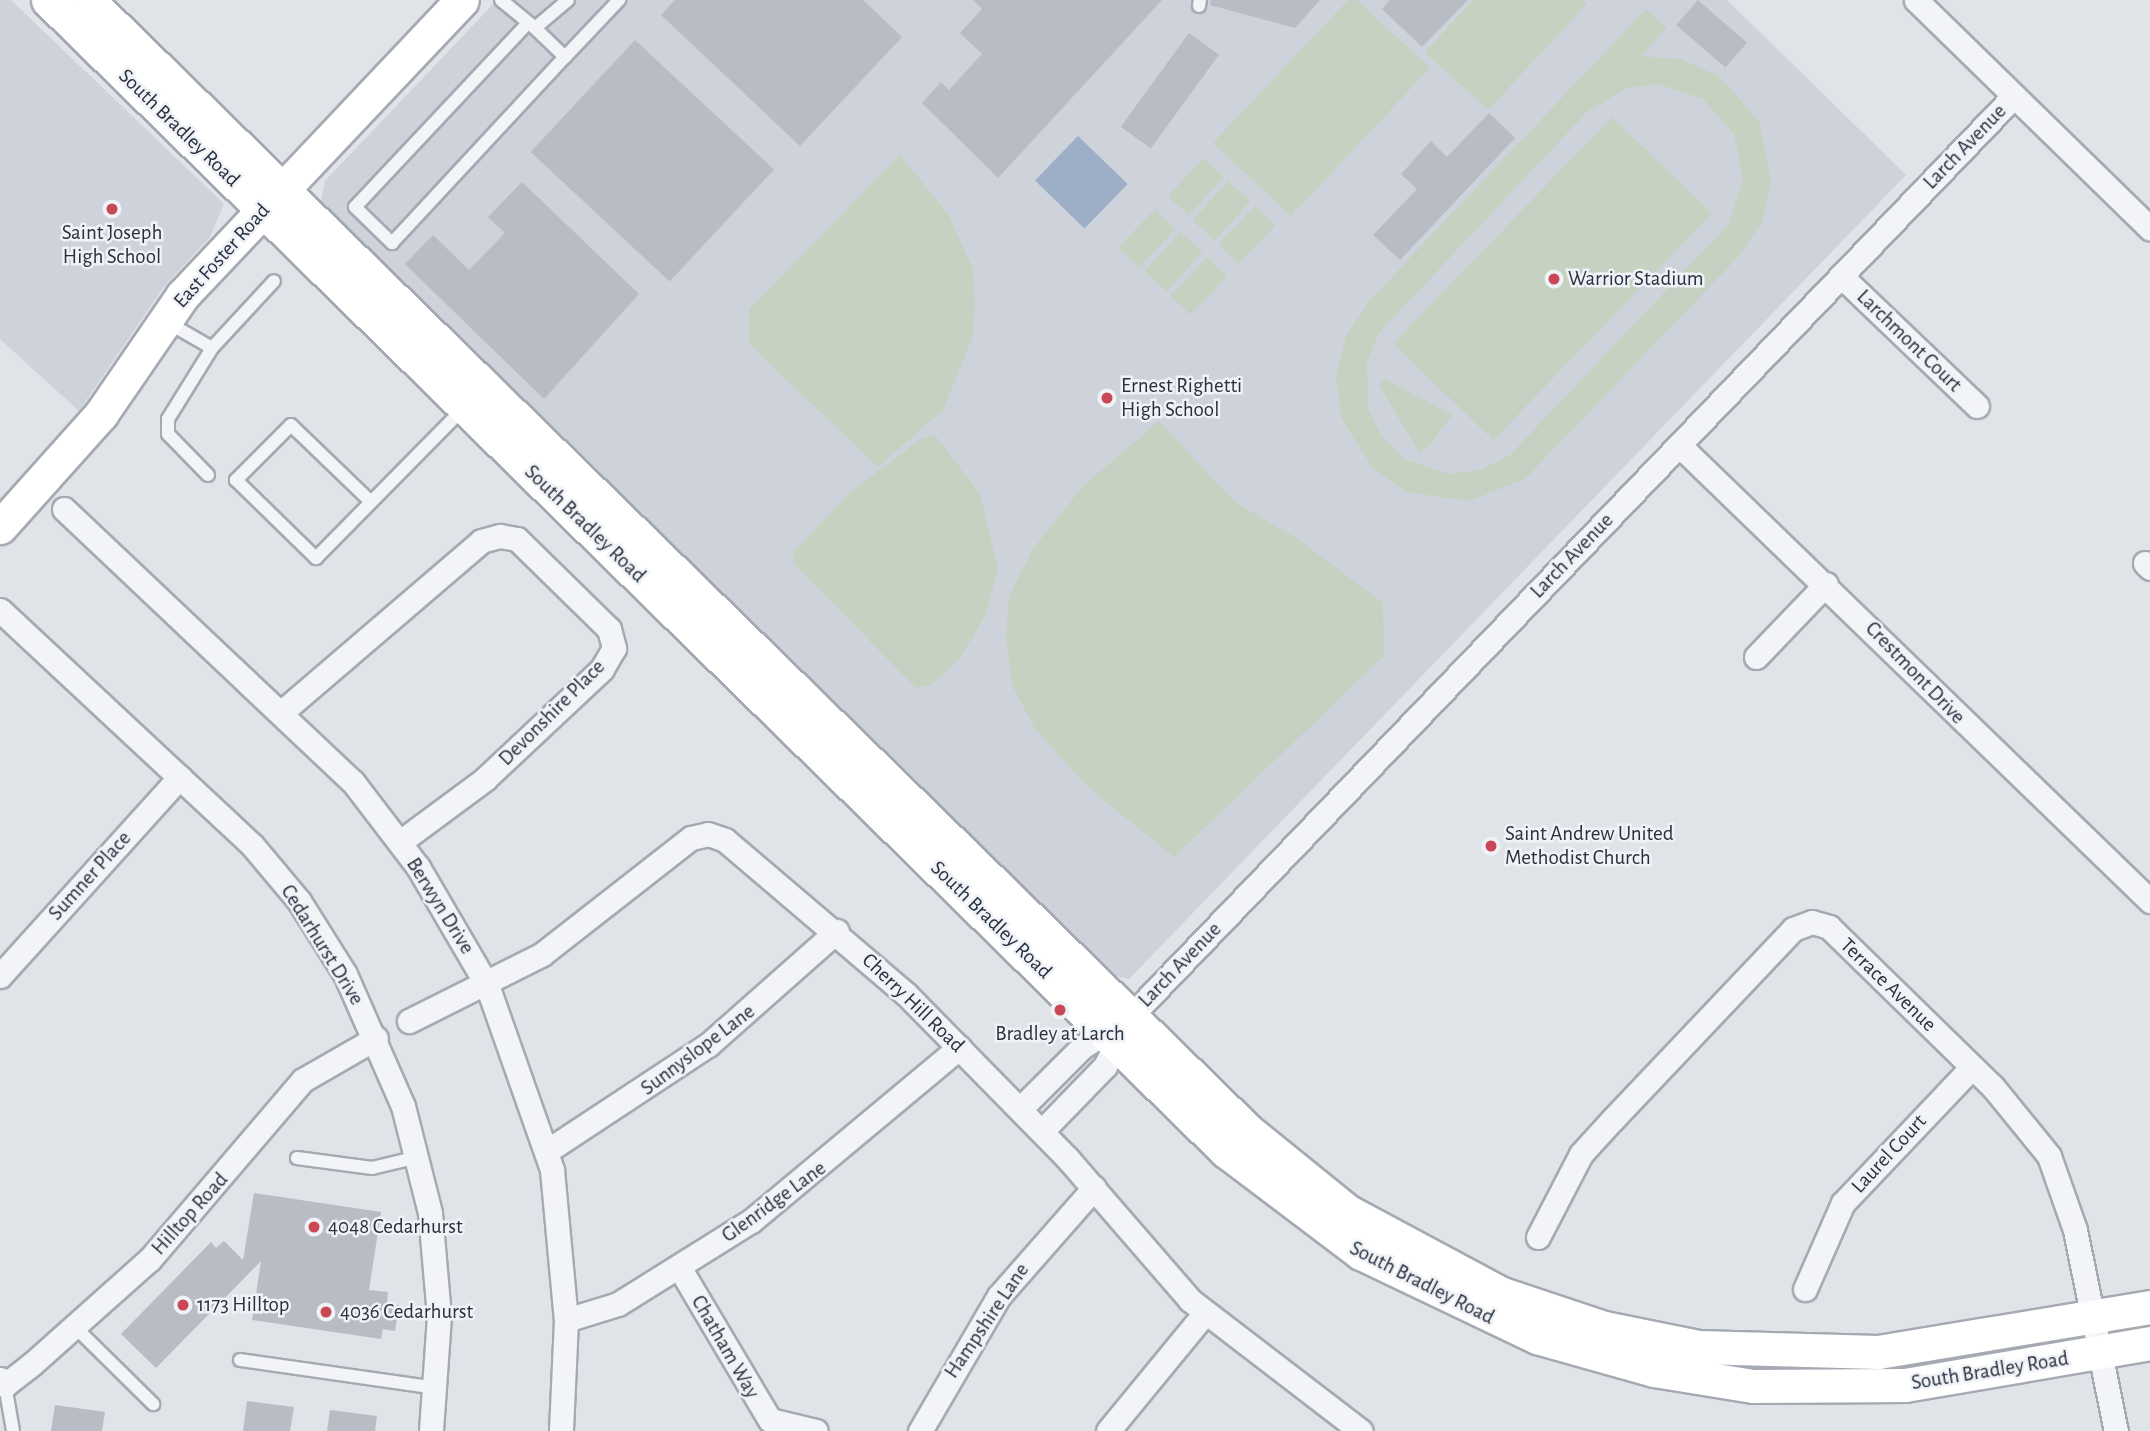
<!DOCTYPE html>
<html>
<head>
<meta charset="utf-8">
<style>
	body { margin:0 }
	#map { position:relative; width:2150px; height:1431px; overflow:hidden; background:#e0e3e8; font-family:"Alegreya Sans",sans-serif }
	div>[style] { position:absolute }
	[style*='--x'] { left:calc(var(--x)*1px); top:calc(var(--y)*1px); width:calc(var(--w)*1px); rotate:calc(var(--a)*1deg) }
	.built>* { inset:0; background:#ced2da }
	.green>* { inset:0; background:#c5d2c1; transform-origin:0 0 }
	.water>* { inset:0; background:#9cafc7; transform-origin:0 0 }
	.building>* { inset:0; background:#b7bcc5; transform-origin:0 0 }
	.roads { filter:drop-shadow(2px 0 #a5aab2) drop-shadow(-2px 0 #a5aab2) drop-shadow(0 2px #a5aab2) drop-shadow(0 -2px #a5aab2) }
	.lane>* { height:12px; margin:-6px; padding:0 6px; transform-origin:6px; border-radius:6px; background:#f2f4f7 }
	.street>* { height:23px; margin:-11.5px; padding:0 11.5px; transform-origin:11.5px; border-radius:11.5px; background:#f2f4f7 }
	.secondary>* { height:33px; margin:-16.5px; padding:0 16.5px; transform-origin:16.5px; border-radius:16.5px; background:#fff }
	.dots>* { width:19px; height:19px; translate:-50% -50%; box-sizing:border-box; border:4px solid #eff2f6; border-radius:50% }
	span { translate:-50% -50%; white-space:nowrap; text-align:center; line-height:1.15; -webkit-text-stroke:5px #eff2f6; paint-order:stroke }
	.street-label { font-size:21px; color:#29303f }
	.poi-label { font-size:21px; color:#29303f }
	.left { translate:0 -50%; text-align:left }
</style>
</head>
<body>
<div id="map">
	<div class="built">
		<div style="clip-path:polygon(0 0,11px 0,224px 204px,210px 237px,163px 288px,79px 411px,0 339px)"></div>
		<div style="clip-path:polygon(497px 0,1727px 0,1906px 175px,1129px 979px,1116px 976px,321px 202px,325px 181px)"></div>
	</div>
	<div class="green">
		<div style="clip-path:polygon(1348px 0,1357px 0,1430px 68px,1291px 216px,1213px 143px)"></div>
		<div style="clip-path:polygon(1473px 0,1582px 0,1587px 4px,1488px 110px,1425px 52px)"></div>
		<div style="clip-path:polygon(evenodd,1646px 9px,1667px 28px,1641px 56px,1681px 59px,1719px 76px,1759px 121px,1771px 182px,1762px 222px,1739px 256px,1525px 479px,1468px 501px,1407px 492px,1373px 469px,1341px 417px,1336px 376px,1346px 336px,1369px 301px,1646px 9px,1658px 84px,1703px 99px,1734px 134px,1743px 180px,1728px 225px,1509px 456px,1480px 470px,1449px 474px,1405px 459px,1382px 437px,1368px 409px,1367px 362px,1379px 333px,1587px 112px,1627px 88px,1658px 84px)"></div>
		<div style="left:1612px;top:117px;width:139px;height:315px;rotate:44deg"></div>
		<div style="clip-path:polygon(900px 155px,948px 214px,973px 269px,975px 305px,972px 339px,943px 410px,878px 467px,749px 344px,749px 309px)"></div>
		<div style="left:1203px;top:158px;width:28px;height:52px;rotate:42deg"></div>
		<div style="left:1228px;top:181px;width:30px;height:53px;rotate:42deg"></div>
		<div style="left:1255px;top:206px;width:28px;height:53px;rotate:44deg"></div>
		<div style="left:1155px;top:209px;width:29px;height:53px;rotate:44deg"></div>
		<div style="left:1180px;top:232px;width:30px;height:53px;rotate:42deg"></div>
		<div style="left:1207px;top:257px;width:28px;height:53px;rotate:44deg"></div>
		<div style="clip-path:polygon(1385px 379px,1452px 415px,1429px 446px,1419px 452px,1379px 385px)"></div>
		<div style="clip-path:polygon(1159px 421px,1236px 503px,1298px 539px,1383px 603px,1384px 656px,1174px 857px,1090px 789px,1035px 729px,1012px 685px,1006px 638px,1009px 596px,1033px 549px,1083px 486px)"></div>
		<div style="clip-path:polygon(935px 435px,980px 494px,998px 569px,985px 616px,961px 657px,931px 685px,916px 688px,793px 563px,794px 551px,852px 491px,919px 440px)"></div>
	</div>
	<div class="water">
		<div style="left:1078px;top:136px;width:69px;height:62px;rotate:44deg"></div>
	</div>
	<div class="building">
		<div style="clip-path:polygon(675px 0,863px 0,902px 37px,800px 146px,661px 15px)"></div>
		<div style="clip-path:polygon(973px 0,1162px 0,998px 178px,922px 103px,941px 82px,949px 90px,982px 54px,960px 33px,982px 9px)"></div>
		<div style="clip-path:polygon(1211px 0,1320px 0,1295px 28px,1210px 5px)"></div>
		<div style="clip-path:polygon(1390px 0,1468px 0,1422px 47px,1382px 9px)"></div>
		<div style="left:1698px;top:0;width:65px;height:33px;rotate:41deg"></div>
		<div style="left:1189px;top:33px;width:37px;height:116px;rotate:36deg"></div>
		<div style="left:635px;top:40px;width:190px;height:153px;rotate:43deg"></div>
		<div style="clip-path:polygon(1489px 113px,1515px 138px,1400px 260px,1373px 235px,1417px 189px,1401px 174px,1431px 141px,1447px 157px)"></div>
		<div style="clip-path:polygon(522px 182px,639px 294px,544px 399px,405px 264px,433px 235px,469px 270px,505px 233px,488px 217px)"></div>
		<div style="clip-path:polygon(254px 1193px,381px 1212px,369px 1290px,388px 1292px,387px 1303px,399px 1305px,395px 1331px,383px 1329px,381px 1339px,252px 1320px,261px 1261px,156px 1368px,121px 1334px,211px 1242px,216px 1248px,224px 1241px,243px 1260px)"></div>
		<div style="clip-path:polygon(247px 1401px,294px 1407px,290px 1431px,243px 1431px)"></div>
		<div style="clip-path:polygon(55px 1405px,105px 1412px,102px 1431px,51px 1431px)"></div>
		<div style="clip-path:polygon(330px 1410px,377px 1416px,375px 1431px,327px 1431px)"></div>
	</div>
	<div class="roads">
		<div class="lane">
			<div style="--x:501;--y:0;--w:44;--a:39.5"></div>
			<div style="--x:535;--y:28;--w:43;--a:-40.3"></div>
			<div style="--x:1199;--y:6;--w:6;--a:-81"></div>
			<div style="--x:527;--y:24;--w:251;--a:133.2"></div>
			<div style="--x:355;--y:207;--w:52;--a:44.2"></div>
			<div style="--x:392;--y:243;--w:254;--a:-47.1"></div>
			<div style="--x:565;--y:57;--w:42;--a:-136"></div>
			<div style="--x:565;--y:57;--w:79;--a:-46.5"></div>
			<div style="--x:165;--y:321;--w:54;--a:29.9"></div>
			<div style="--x:212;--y:348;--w:91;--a:-47.2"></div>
			<div style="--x:208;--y:475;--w:57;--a:-134.3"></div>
			<div style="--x:168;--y:434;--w:15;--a:-90"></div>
			<div style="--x:168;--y:419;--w:84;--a:-58.2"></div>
			<div style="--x:371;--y:502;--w:111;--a:-136.1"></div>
			<div style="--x:291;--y:425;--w:78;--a:135"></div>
			<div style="--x:236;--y:480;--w:112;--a:44.3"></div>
			<div style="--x:316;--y:558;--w:212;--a:-45.4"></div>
			<div style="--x:297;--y:1158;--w:76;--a:7.6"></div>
			<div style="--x:372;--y:1168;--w:47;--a:-13.4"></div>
			<div style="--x:75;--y:1327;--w:110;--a:44.6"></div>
			<div style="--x:240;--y:1360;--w:198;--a:8.1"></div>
			<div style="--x:5;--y:1385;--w:47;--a:80.1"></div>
		</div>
		<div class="street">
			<div style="--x:1916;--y:0;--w:327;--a:44.3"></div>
			<div style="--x:1841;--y:276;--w:188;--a:43.7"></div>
			<div style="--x:1679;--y:445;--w:656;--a:44.07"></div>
			<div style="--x:64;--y:509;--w:398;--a:43.4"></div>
			<div style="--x:353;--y:782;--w:107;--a:52.6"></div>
			<div style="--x:418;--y:867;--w:137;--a:59.7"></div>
			<div style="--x:487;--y:985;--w:196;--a:70.6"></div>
			<div style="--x:552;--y:1170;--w:151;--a:84.7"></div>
			<div style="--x:566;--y:1320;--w:111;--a:92.6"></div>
			<div style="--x:2145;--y:563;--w:7;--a:45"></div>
			<div style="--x:0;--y:610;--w:345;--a:43"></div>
			<div style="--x:252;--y:845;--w:73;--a:50"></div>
			<div style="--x:299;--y:901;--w:86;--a:57.8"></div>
			<div style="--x:345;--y:974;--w:144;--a:66.3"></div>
			<div style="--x:403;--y:1106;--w:110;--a:75.8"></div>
			<div style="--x:430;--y:1213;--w:103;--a:85"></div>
			<div style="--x:439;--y:1316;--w:115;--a:94"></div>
			<div style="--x:1756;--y:657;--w:101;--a:-46.2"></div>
			<div style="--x:283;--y:711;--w:261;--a:-40.6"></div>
			<div style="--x:481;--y:541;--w:20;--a:-15"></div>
			<div style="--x:500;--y:536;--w:17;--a:10"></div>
			<div style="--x:517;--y:539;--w:129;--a:44.4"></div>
			<div style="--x:609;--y:629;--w:20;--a:75"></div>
			<div style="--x:614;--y:648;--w:24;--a:120"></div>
			<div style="--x:602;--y:669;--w:161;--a:136.8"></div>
			<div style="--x:485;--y:779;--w:106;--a:143.5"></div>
			<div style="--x:0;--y:976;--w:268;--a:-47.9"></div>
			<div style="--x:409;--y:1021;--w:148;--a:-26.6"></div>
			<div style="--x:541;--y:955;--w:190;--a:-38"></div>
			<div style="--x:691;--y:838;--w:17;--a:-13"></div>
			<div style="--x:708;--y:834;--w:18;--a:19"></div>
			<div style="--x:725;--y:840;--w:238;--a:40.4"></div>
			<div style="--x:906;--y:994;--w:231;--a:45.5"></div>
			<div style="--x:1068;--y:1159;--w:186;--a:49.1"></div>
			<div style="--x:1190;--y:1300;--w:215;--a:37.5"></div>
			<div style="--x:1020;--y:1109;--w:88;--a:-45"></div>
			<div style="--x:1082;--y:1047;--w:58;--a:-32.3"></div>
			<div style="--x:1131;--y:1016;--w:1275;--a:-46.18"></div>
			<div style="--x:1042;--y:1131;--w:91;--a:-45.9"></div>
			<div style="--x:1105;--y:1066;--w:38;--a:-62"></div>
			<div style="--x:547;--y:1151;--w:193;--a:-33.4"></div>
			<div style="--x:708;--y:1045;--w:172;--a:-41.5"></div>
			<div style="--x:1538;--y:1237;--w:93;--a:-62.6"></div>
			<div style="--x:1581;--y:1154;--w:47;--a:-47.6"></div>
			<div style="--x:1613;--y:1119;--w:262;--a:-46.5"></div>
			<div style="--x:1793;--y:929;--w:20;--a:-20"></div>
			<div style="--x:1812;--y:922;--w:18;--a:16"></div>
			<div style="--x:1829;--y:927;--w:229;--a:44.3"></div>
			<div style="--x:1993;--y:1087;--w:89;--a:50.9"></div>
			<div style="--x:2049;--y:1156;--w:78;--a:70.6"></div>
			<div style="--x:2075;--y:1230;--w:205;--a:78.5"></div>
			<div style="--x:679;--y:1267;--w:178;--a:59.3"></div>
			<div style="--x:770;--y:1420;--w:47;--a:13.4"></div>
			<div style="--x:1805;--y:1289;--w:94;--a:-66.2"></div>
			<div style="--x:1843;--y:1203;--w:187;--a:-46.5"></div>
			<div style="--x:566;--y:1320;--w:54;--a:-17.1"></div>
			<div style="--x:618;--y:1304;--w:157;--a:-32"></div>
			<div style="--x:751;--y:1221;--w:271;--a:-39.8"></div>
			<div style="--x:0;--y:1379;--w:8;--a:50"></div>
			<div style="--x:5;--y:1385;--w:34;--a:-38"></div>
			<div style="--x:32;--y:1364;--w:158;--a:-41.7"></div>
			<div style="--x:150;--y:1259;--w:235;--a:-49.5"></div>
			<div style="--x:303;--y:1080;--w:84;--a:-29.9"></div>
			<div style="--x:920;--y:1431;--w:156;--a:-59.7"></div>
			<div style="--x:999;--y:1296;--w:144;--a:-48.7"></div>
			<div style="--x:1108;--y:1431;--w:153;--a:-50.6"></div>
		</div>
		<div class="secondary">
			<div style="--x:48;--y:0;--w:1647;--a:44.34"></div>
			<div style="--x:1226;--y:1151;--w:169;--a:37.1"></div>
			<div style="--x:1361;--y:1253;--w:195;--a:25.5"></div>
			<div style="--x:1537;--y:1337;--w:122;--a:15.8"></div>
			<div style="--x:1654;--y:1370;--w:100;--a:9.2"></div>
			<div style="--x:1753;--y:1386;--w:152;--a:-0.4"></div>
			<div style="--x:1905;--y:1385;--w:249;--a:-9.7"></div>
			<div style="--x:88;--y:0;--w:1619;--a:44.27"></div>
			<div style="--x:1247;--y:1130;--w:129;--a:39"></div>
			<div style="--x:1347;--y:1211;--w:176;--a:28.2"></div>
			<div style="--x:1502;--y:1294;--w:108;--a:18.4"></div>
			<div style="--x:1604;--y:1328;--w:96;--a:11.4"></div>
			<div style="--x:1698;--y:1347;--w:180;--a:1.6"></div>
			<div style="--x:1878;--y:1352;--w:276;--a:-9.4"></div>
			<div style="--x:0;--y:527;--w:152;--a:-48.2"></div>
			<div style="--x:101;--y:414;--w:143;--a:-55.5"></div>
			<div style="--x:182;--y:296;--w:407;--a:-46.6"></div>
		</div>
	</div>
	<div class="dots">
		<div style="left:112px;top:209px;background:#ca4856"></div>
		<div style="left:1554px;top:279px;background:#ca4856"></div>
		<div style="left:1107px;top:398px;background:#ca4856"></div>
		<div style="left:1491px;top:846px;background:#ca4856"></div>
		<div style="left:1060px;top:1010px;background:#ca4856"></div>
		<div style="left:314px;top:1227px;background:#ca4856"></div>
		<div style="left:183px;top:1305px;background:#ca4856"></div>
		<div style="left:326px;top:1312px;background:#ca4856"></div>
	</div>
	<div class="street-label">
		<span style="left:179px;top:128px;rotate:44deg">South Bradley Road</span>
		<span style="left:1965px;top:147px;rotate:-46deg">Larch Avenue</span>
		<span style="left:222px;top:256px;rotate:-48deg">East Foster Road</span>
		<span style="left:1909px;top:341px;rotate:44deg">Larchmont Court</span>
		<span style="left:585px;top:524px;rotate:44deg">South Bradley Road</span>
		<span style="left:1572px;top:556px;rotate:-46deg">Larch Avenue</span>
		<span style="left:1915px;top:673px;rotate:46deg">Crestmont Drive</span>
		<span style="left:552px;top:713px;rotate:-45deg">Devonshire Place</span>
		<span style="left:90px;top:876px;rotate:-48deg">Sumner Place</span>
		<span style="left:440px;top:906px;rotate:58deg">Berwyn Drive</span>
		<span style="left:991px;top:920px;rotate:44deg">South Bradley Road</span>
		<span style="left:322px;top:945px;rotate:58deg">Cedarhurst Drive</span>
		<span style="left:1180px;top:965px;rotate:-46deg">Larch Avenue</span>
		<span style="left:1888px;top:985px;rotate:44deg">Terrace Avenue</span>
		<span style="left:913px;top:1003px;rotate:44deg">Cherry Hill Road</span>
		<span style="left:698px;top:1050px;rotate:-37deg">Sunnyslope Lane</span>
		<span style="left:1889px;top:1154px;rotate:-47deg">Laurel Court</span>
		<span style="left:774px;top:1202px;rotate:-36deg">Glenridge Lane</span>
		<span style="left:190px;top:1214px;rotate:-48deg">Hilltop Road</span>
		<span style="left:1422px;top:1283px;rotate:27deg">South Bradley Road</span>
		<span style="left:987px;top:1321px;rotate:-56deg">Hampshire Lane</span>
		<span style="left:725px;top:1347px;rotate:60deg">Chatham Way</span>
		<span style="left:1990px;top:1371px;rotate:-9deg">South Bradley Road</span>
	</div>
	<div class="poi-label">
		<span style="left:112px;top:245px">Saint Joseph<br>High School</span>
		<span class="left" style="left:1568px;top:279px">Warrior Stadium</span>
		<span class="left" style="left:1121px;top:398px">Ernest Righetti<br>High School</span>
		<span class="left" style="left:1505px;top:846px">Saint Andrew United<br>Methodist Church</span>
		<span style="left:1060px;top:1034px">Bradley at Larch</span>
		<span class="left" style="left:328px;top:1227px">4048 Cedarhurst</span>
		<span class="left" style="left:197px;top:1305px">1173 Hilltop</span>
		<span class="left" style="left:340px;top:1312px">4036 Cedarhurst</span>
	</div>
</div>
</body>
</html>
